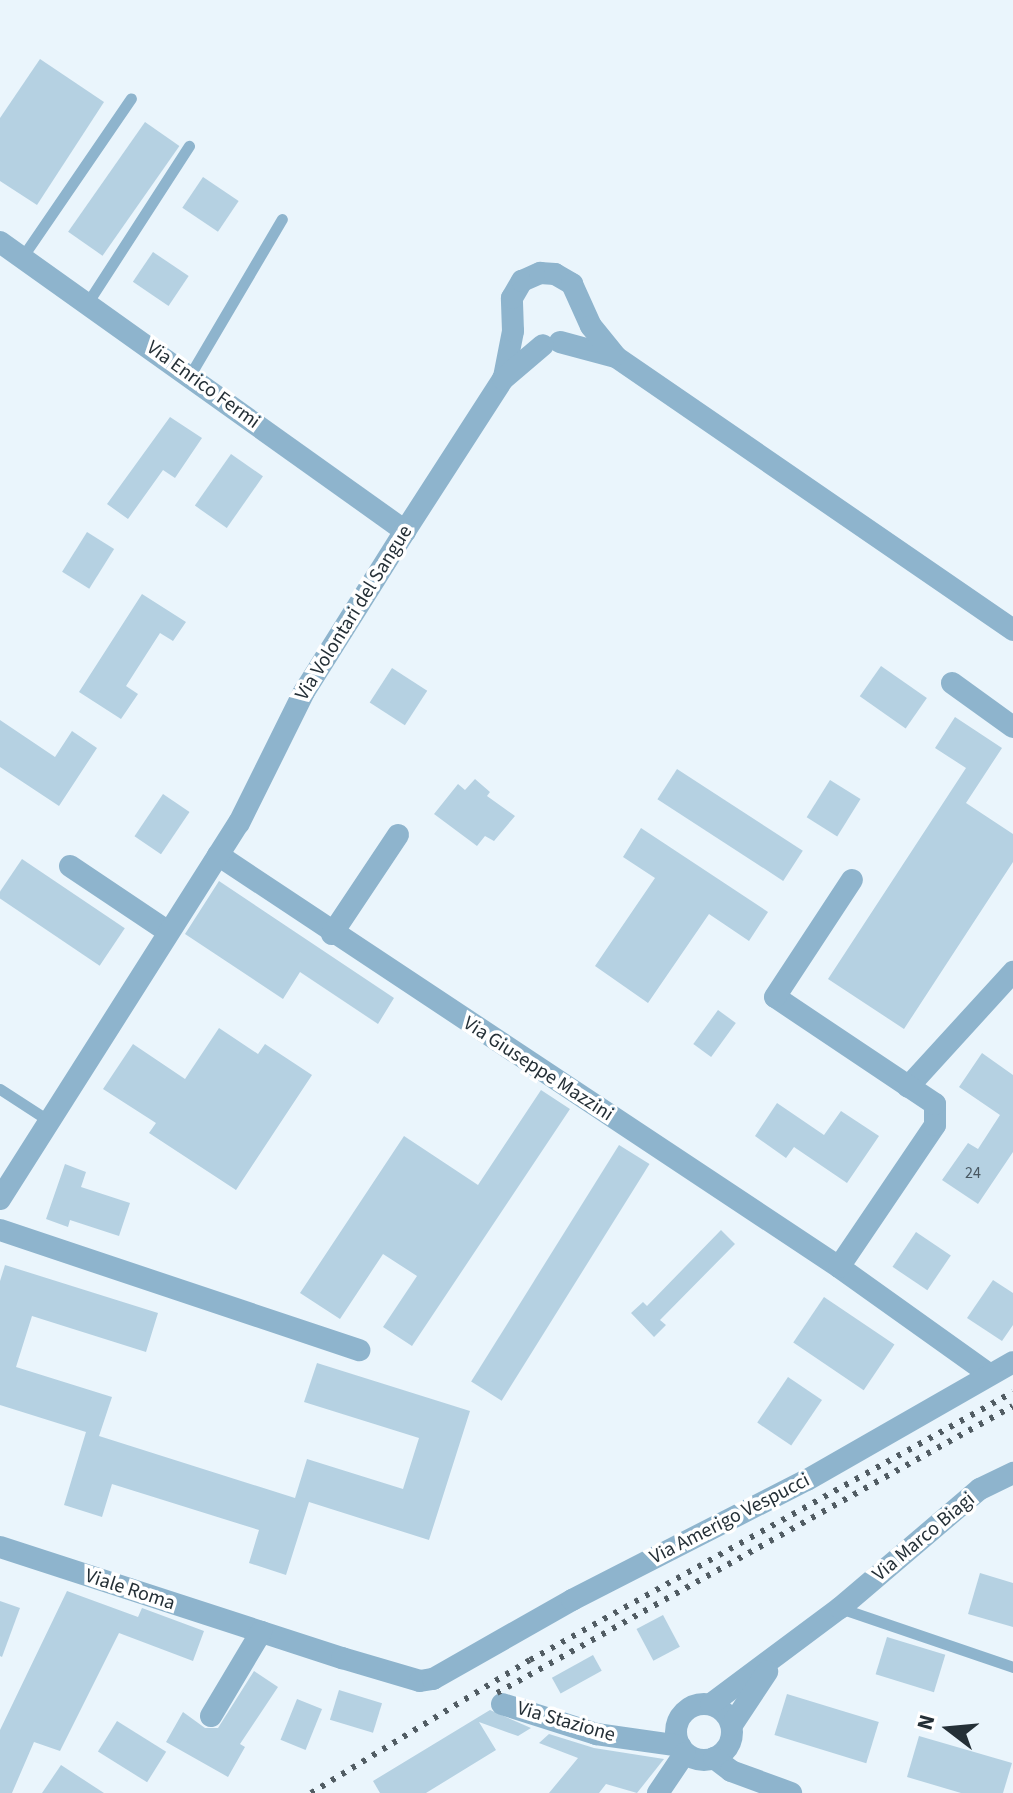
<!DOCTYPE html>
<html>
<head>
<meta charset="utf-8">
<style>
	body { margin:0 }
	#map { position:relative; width:1013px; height:1793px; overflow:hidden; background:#eaf5fc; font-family:"Source Sans 3",sans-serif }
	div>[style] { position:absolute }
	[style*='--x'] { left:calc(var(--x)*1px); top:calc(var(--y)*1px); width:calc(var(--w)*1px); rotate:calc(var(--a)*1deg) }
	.building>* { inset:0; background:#b5d1e2; transform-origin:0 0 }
	.service>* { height:11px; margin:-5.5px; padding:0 5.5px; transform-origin:5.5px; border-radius:5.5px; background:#8eb4cd }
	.minor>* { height:22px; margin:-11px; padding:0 11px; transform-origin:11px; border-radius:11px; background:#8eb4cd }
	.minor>.ring { margin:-11px; padding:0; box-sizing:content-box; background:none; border:22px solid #8eb4cd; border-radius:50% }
	.rail>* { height:6px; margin-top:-3px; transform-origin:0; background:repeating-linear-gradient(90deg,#515c63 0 4px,transparent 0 12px) }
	span { translate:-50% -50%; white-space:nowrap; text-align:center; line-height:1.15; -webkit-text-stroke:7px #fff; paint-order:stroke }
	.number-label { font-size:16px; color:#495862 }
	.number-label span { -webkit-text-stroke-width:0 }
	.street-label { font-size:20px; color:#253037 }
	.north { position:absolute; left:909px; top:1689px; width:80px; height:80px; -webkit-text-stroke:6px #fff; paint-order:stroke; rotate:286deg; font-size:22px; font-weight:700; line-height:32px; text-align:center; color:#253037 }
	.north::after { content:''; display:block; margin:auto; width:28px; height:36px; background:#253037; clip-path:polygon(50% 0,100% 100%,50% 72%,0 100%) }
</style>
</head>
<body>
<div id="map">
	<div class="building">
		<div style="clip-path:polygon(40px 59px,104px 102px,37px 205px,0 181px,0 118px)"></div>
		<div style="left:145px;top:122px;width:42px;height:134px;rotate:35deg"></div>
		<div style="left:203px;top:177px;width:43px;height:37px;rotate:34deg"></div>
		<div style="left:153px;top:252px;width:43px;height:36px;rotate:34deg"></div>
		<div style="clip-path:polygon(170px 417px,202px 438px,175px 478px,163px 470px,128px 519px,107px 504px)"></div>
		<div style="left:231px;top:454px;width:39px;height:63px;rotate:35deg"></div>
		<div style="left:87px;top:532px;width:32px;height:47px;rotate:32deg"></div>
		<div style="clip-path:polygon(142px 594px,186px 622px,173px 641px,160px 633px,126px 686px,138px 694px,121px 719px,79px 692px)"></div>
		<div style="left:881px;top:666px;width:56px;height:37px;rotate:35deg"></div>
		<div style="left:392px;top:668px;width:42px;height:41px;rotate:33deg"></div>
		<div style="clip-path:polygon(955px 717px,1002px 748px,966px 803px,1013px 834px,1013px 862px,904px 1029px,828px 979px,966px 768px,935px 748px)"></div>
		<div style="clip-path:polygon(0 720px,55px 757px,72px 731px,97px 748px,59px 806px,0 767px)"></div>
		<div style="left:677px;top:769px;width:150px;height:36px;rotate:33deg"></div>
		<div style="clip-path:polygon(475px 779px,490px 792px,487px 796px,515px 816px,494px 841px,485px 836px,477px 846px,434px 814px,458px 784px,465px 790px)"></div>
		<div style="left:830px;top:780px;width:36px;height:44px;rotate:32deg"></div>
		<div style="left:163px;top:794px;width:32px;height:51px;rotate:34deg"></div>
		<div style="clip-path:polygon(641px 828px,768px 912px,749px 941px,709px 914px,648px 1003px,595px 966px,655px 878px,623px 857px)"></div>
		<div style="left:22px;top:859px;width:124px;height:45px;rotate:34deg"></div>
		<div style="clip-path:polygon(219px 881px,394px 998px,378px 1024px,300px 972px,283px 999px,185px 934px)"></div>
		<div style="left:718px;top:1010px;width:22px;height:42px;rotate:36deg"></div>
		<div style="clip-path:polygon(219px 1028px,258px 1054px,265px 1044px,312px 1075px,236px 1190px,149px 1133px,156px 1123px,103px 1089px,133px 1044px,185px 1079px)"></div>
		<div style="clip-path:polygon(982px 1053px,1013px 1075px,1013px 1152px,978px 1204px,942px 1180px,968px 1143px,978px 1149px,1000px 1115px,959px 1087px)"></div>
		<div style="clip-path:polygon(541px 1090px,570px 1109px,412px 1346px,383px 1327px,417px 1276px,383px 1254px,340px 1319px,300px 1293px,404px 1136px,478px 1185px)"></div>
		<div style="clip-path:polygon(777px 1103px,824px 1135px,841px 1111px,879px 1136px,847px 1183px,794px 1147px,786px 1158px,755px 1136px)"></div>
		<div style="left:619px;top:1145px;width:36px;height:279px;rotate:32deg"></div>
		<div style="clip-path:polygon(65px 1164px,86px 1172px,81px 1187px,130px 1203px,119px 1236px,70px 1220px,68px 1227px,46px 1219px)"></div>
		<div style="clip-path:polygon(721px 1230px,735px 1244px,660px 1320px,666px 1325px,654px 1337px,631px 1313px,643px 1302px,647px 1306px)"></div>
		<div style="left:916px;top:1232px;width:42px;height:42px;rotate:34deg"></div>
		<div style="clip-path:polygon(5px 1265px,158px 1313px,146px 1352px,32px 1316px,16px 1367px,112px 1397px,99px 1436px,295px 1498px,307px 1459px,403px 1489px,419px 1438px,304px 1402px,317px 1363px,470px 1411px,429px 1540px,309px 1502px,286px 1575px,249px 1563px,259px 1530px,112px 1484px,102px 1517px,64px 1505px,86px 1432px,0 1405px,0 1281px)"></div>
		<div style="clip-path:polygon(993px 1280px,1013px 1293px,1013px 1325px,1002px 1341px,967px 1318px)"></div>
		<div style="left:824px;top:1297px;width:85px;height:55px;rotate:34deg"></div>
		<div style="left:788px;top:1377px;width:41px;height:55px;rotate:34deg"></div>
		<div style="clip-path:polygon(980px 1573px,1013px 1583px,1013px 1627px,968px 1614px)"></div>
		<div style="clip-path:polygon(67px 1591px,138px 1617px,142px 1608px,204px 1631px,193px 1661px,119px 1633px,60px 1751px,34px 1742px,12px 1793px,0 1793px,0 1730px)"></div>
		<div style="clip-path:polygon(0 1601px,20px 1608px,2px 1657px,0 1656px)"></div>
		<div style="left:663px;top:1615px;width:36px;height:30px;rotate:62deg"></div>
		<div style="left:887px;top:1637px;width:61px;height:39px;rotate:17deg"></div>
		<div style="left:593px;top:1655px;width:18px;height:47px;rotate:61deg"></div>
		<div style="clip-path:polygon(254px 1671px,278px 1687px,240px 1744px,245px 1747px,228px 1777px,166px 1742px,183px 1712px,205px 1728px,218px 1728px)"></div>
		<div style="left:339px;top:1690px;width:45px;height:31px;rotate:17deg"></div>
		<div style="left:787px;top:1694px;width:96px;height:43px;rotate:17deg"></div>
		<div style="left:297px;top:1699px;width:27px;height:44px;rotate:22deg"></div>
		<div style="clip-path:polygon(490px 1710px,531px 1728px,518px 1736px,479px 1722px,496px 1750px,426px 1793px,380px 1793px,373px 1781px)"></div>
		<div style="left:117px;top:1721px;width:58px;height:36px;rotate:32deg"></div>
		<div style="clip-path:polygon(549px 1734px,594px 1748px,664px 1759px,637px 1793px,606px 1784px,599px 1793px,549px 1793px,578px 1758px,539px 1743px)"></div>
		<div style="clip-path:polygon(919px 1736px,1012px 1763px,1003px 1793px,961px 1793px,907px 1777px)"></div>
		<div style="clip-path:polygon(61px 1765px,104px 1793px,42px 1793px)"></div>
	</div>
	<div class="service">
		<div style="--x:23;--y:256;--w:191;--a:-55.6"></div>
		<div style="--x:88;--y:302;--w:186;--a:-57.1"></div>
		<div style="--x:190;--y:375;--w:181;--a:-59.5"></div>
		<div style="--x:0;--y:1089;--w:59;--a:33.1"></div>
		<div style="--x:840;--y:1608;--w:183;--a:18.8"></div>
	</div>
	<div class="minor">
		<div style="--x:0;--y:242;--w:498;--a:35.5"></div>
		<div style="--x:560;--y:342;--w:58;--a:15"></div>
		<div style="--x:616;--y:357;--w:482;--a:34.5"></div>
		<div style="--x:504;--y:377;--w:47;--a:-78.9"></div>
		<div style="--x:513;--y:331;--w:33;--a:-92"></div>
		<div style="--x:512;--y:298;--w:20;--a:-60"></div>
		<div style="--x:522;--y:281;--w:20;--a:-24"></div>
		<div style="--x:540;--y:273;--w:15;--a:4"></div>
		<div style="--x:555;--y:274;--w:20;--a:30"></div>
		<div style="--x:572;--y:284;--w:46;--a:65.7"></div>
		<div style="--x:591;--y:326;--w:38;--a:51"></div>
		<div style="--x:952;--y:683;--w:75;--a:35.8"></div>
		<div style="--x:218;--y:855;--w:745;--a:33.56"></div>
		<div style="--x:839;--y:1267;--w:184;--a:35.5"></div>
		<div style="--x:70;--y:866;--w:117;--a:33.8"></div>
		<div style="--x:332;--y:934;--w:119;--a:-56.3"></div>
		<div style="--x:908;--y:1087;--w:156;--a:-47.6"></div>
		<div style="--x:0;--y:1199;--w:446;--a:-57.6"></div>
		<div style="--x:239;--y:823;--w:146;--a:-63.6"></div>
		<div style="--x:304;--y:692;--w:190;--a:-57.9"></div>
		<div style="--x:405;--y:531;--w:181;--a:-57.2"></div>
		<div style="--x:503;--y:379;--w:52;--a:-40.4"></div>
		<div style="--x:0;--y:1230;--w:379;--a:18.5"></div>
		<div style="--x:839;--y:1267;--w:171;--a:-55.9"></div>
		<div style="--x:935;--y:1125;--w:21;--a:-90"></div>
		<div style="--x:935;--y:1104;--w:192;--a:-146.2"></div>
		<div style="--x:775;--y:997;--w:140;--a:-56.7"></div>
		<div style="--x:0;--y:1547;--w:360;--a:18"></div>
		<div style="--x:342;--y:1658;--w:81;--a:16.4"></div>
		<div style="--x:420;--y:1681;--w:13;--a:-9"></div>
		<div style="--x:433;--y:1679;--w:160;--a:-29.6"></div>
		<div style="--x:572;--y:1600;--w:264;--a:-27.1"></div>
		<div style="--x:807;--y:1480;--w:237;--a:-29.8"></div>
		<div class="ring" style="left:676px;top:1704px;width:34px;height:34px"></div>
		<div style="--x:502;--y:1704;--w:99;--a:17.7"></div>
		<div style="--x:596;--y:1734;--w:85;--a:8.1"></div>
		<div style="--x:711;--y:1704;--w:161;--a:-36.7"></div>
		<div style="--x:840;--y:1608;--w:184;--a:-40.4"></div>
		<div style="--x:980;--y:1489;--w:37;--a:-26"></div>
		<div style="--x:211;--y:1716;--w:98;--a:-59.2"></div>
		<div style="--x:732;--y:1725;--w:64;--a:-56.6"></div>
		<div style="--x:714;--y:1758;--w:21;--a:37"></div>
		<div style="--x:731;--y:1771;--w:64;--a:20.1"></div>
		<div style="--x:658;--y:1793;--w:48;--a:-56"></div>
	</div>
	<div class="rail">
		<div style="--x:497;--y:1693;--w:590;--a:-29.08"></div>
		<div style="--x:311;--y:1793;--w:256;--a:-31.3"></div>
		<div style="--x:530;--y:1660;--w:552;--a:-29.02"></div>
	</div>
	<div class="number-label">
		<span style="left:973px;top:1173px">24</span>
	</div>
	<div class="street-label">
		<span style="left:203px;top:385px;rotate:36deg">Via Enrico Fermi</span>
		<span style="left:354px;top:613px;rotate:-58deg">Via Volontari del Sangue</span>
		<span style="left:538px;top:1069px;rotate:33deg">Via Giuseppe Mazzini</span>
		<span style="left:730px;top:1519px;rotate:-27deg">Via Amerigo Vespucci</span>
		<span style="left:924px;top:1537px;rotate:-40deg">Via Marco Biagi</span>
		<span style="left:130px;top:1590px;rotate:18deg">Viale Roma</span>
		<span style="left:566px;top:1722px;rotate:16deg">Via Stazione</span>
	</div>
	<div class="north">N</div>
</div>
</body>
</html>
